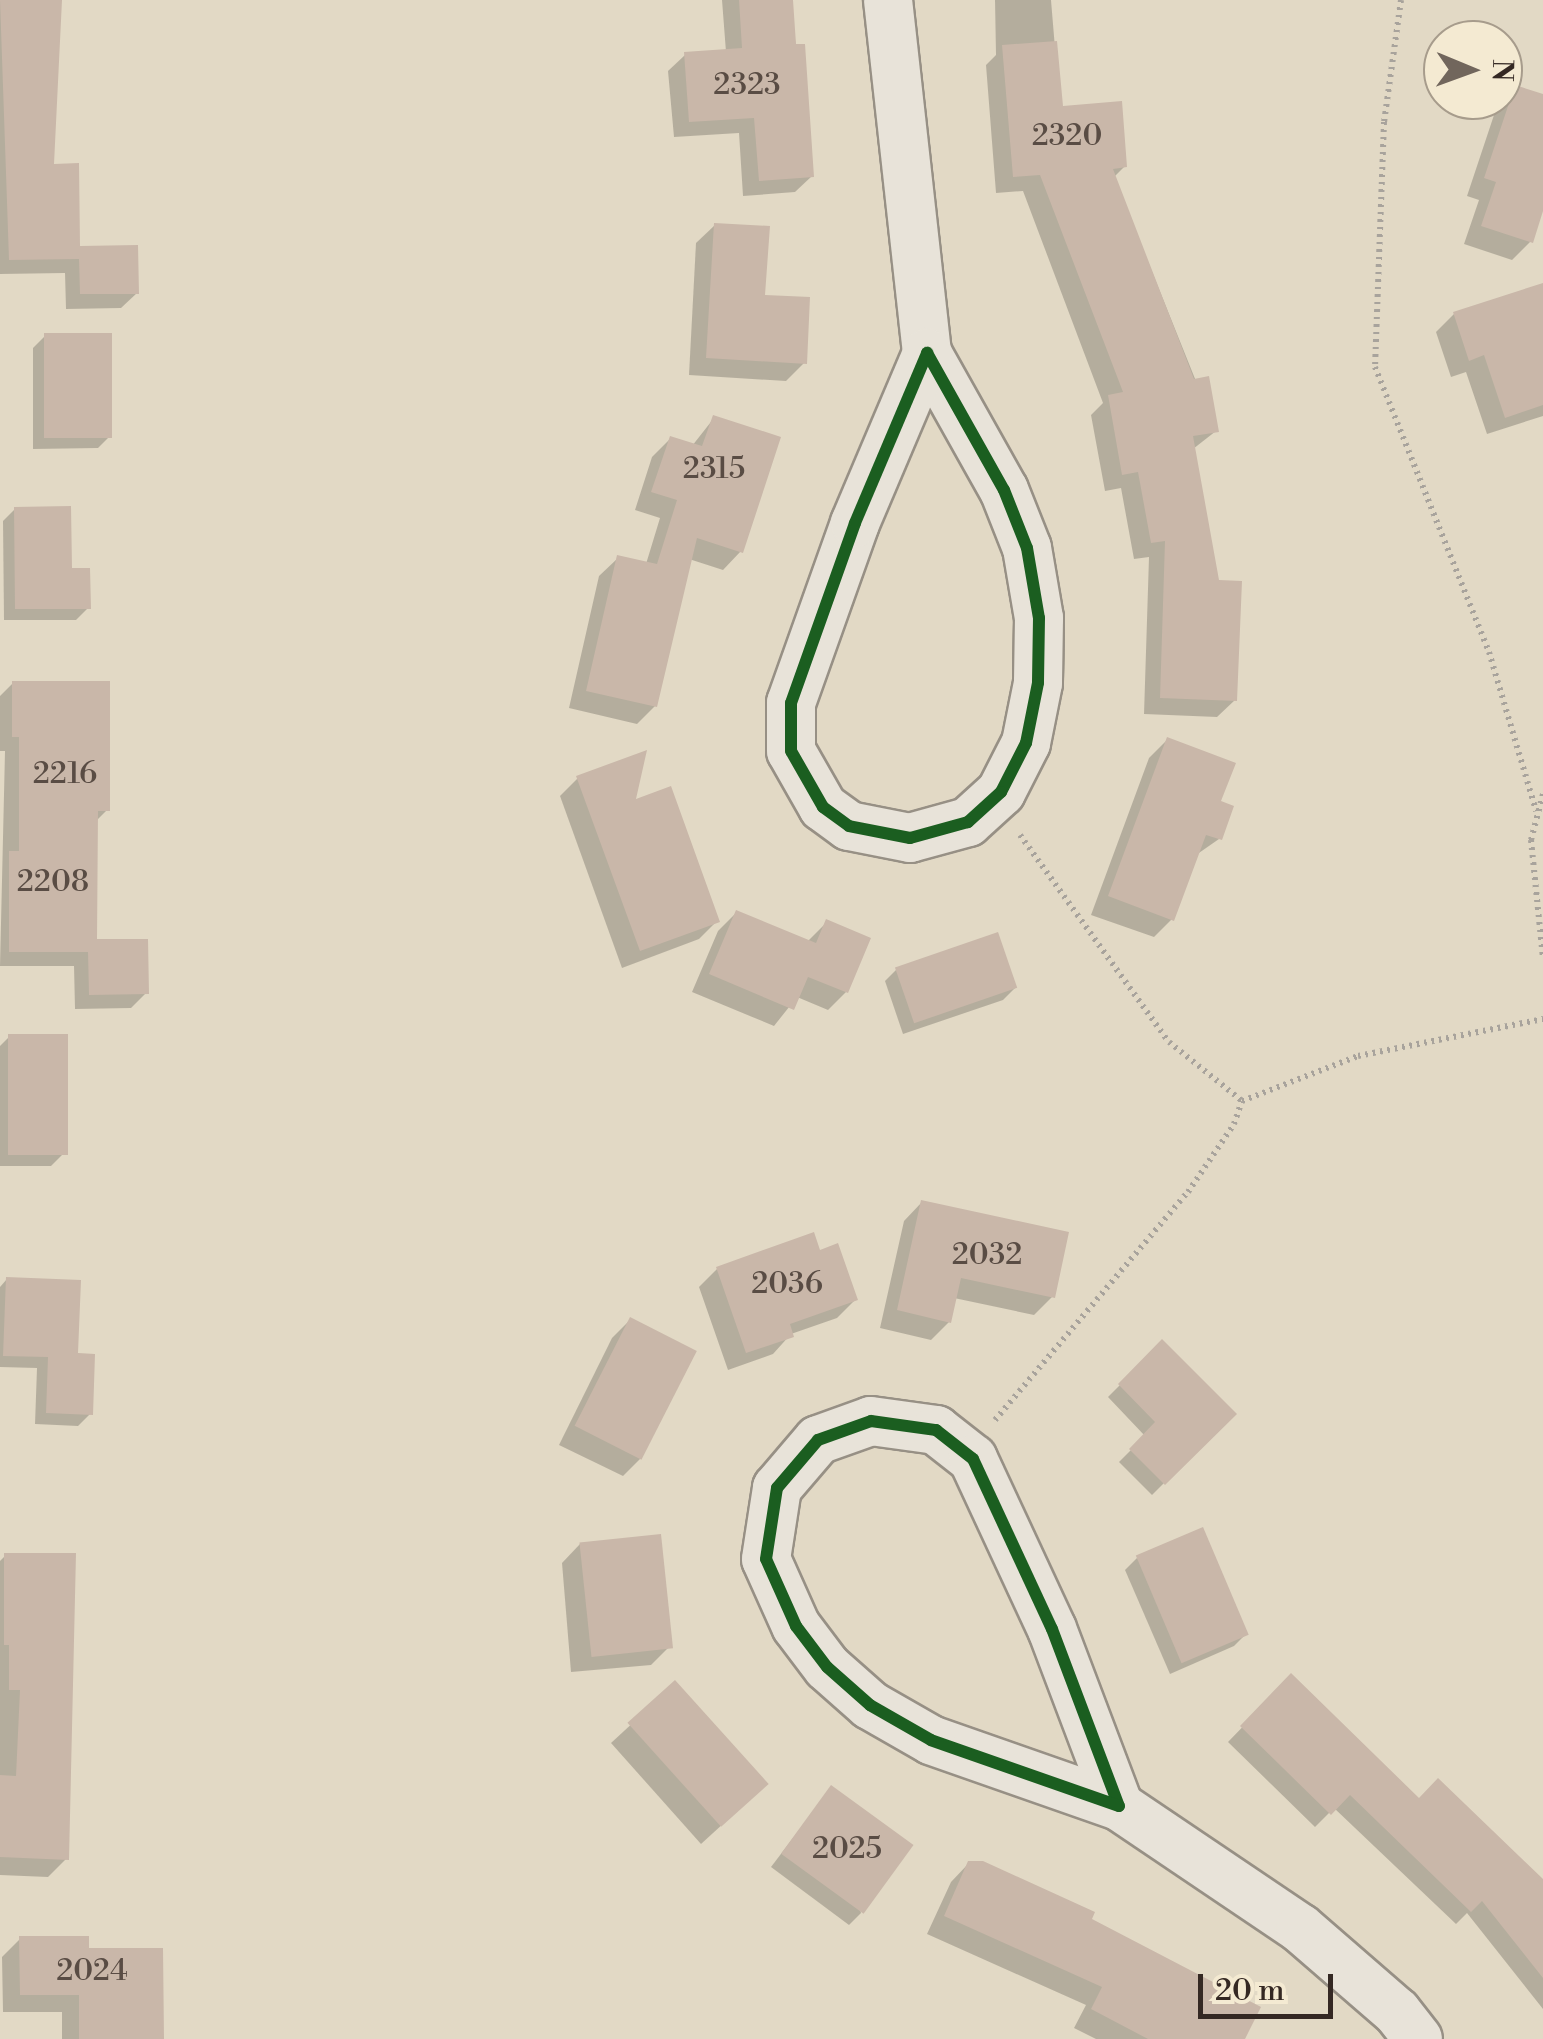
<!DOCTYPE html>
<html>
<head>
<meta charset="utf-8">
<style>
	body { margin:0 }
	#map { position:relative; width:1543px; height:2039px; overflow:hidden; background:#e2d9c5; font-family:"Libre Bodoni",serif }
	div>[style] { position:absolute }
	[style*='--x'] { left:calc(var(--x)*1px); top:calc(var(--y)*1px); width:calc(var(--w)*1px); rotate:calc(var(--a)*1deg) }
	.shadow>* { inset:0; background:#0003 }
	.building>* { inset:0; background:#c9b7a9; transform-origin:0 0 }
	.path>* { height:6px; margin-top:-3px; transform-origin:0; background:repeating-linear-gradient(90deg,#a8a39c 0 2.5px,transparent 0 7.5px) }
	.roads { filter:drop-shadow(2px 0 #979085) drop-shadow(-2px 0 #979085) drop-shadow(0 2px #979085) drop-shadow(0 -2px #979085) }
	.minor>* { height:48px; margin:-24px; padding:0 24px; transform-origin:24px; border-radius:24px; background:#e8e3d9 }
	.cycleway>* { height:12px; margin:-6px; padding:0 6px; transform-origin:6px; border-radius:6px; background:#1b5e20 }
	span { translate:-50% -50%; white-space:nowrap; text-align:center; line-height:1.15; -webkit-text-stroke:8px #f4ead2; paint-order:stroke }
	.number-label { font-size:30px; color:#594c44 }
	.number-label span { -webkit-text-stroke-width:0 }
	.north { position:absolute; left:1423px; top:20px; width:100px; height:100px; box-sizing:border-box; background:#f4ead2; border:2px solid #a79c8c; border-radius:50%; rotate:91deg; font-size:28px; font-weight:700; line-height:40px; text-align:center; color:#342823 }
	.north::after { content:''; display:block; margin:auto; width:35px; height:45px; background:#71665c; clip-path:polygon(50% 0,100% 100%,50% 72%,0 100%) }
	.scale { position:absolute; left:1198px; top:1974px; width:135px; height:45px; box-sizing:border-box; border:5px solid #342823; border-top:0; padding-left:12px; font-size:30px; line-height:35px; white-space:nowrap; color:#342823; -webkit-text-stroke:8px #f4ead2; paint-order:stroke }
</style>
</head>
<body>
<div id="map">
	<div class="shadow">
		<div style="clip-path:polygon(0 0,55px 0,52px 166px,77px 248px,137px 293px,121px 308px,66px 309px,65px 273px,0 274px)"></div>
		<div style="clip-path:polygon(722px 0,790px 0,812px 176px,795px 192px,743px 196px,739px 133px,674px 137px,668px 71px,685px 55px,726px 52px)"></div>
		<div style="clip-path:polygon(995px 0,1051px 0,1060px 108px,1125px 166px,1114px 177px,1216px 431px,1193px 449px,1235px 700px,1217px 717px,1144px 714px,1149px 557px,1134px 559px,1121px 488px,1105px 491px,1091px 415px,1103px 403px,1023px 191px,996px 193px,986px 65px,996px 55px)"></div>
		<div style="clip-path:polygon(1515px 88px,1543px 97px,1543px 203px,1530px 242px,1512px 260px,1464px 244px,1479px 200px,1467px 196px,1497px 106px)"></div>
		<div style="clip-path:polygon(715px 225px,804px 363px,786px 381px,689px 375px,696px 243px)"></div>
		<div style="clip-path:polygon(1543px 288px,1543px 416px,1487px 434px,1466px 372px,1451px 377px,1436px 332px,1454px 314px)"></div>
		<div style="clip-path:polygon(45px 336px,110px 436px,98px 448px,33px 449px,33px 348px)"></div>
		<div style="clip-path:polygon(714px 418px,741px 551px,723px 570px,689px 559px,655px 706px,637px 724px,569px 708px,599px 576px,618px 558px,646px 564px,660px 518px,635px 510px,652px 457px,670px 439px,692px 446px)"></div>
		<div style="clip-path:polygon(15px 509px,69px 570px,88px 608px,76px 620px,4px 620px,3px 521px)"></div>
		<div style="clip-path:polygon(13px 683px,107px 810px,95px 822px,94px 942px,146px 993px,131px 1008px,75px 1009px,74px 966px,0 966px,5px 751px,0 751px,0 696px)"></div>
		<div style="clip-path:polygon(1167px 740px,1218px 802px,1219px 839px,1196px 855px,1172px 919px,1154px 937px,1091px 915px,1149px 758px)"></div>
		<div style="clip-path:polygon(578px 778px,633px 803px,717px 921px,699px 939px,622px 968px,560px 796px)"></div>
		<div style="clip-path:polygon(736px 913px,807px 942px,827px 922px,846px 992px,828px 1010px,797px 997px,774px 1026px,692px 992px,718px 931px)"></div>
		<div style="clip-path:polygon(897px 969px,1015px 988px,1003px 1000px,903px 1034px,885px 981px)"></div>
		<div style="clip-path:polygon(9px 1037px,63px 1154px,51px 1166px,0 1166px,0 1046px)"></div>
		<div style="clip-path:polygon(922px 1202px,1052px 1297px,1034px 1315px,954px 1298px,949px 1322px,931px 1340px,880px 1328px,904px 1221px)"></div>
		<div style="clip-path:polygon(819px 1253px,855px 1300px,837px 1318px,791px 1334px,773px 1354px,728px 1370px,699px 1287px,717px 1269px)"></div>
		<div style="clip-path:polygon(7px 1279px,76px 1355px,90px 1414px,78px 1426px,35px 1424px,37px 1368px,0 1367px,0 1287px)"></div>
		<div style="clip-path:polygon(630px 1320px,641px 1458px,623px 1476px,559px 1445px,612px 1338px)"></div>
		<div style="clip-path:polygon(1162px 1343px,1233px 1414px,1152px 1495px,1119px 1462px,1145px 1436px,1108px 1397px)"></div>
		<div style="clip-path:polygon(580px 1544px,669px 1647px,651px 1665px,571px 1672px,562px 1563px)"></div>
		<div style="clip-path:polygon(6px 1555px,66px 1859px,48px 1877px,0 1875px,0 1561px)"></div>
		<div style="clip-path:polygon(1137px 1558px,1246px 1634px,1234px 1646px,1170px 1674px,1125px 1570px)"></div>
		<div style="clip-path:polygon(1291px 1677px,1418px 1801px,1543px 1882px,1543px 2009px,1467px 1913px,1456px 1924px,1334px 1808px,1315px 1827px,1228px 1742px)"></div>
		<div style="clip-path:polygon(675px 1684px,747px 1802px,701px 1844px,611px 1743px)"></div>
		<div style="clip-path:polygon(831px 1788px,861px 1913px,849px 1925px,771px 1867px)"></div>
		<div style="clip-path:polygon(969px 1863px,1089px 1920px,1242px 2039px,1096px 2039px,1074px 2028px,1086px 2005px,927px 1934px,951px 1882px)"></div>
		<div style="clip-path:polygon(20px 1939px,86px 1950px,161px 2039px,62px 2039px,62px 2012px,3px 2012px,2px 1957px)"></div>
	</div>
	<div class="building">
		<div style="clip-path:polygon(0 0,62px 0,54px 164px,79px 163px,80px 246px,138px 245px,139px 294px,80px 294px,79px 259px,9px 260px)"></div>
		<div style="clip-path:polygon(739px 0,793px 0,796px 44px,805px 44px,814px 177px,759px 181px,754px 118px,689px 122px,684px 52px,742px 48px)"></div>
		<div style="clip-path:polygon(1057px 41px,1063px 106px,1122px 101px,1127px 167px,1113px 169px,1194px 379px,1209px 376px,1219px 432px,1193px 436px,1219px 580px,1242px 581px,1237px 701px,1160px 698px,1165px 541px,1151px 543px,1138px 472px,1122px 475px,1108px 395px,1123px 392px,1040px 175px,1013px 177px,1002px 45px)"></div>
		<div style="clip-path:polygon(1515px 85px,1543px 94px,1543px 211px,1533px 243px,1481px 226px,1496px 182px,1484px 178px)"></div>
		<div style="clip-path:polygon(714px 223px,770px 226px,765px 295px,810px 297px,807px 364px,706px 358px)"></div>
		<div style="clip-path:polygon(1543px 283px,1543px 405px,1505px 418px,1484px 355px,1469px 361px,1453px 312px)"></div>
		<div style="left:44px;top:333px;width:68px;height:105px"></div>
		<div style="clip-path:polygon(713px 415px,781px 437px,743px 553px,697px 538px,657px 707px,586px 691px,617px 555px,657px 564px,677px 500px,651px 492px,670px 436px,702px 446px)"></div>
		<div style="clip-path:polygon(71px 506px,72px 568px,90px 568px,91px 609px,15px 609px,14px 507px)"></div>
		<div style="clip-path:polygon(12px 681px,110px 681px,110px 811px,98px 811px,97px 939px,148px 939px,149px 994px,89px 995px,88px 952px,9px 952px,9px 851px,19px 851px,19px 737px,12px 737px)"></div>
		<div style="clip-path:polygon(1167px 737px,1236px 763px,1221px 801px,1234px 806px,1222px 840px,1206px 835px,1174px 921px,1108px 896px)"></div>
		<div style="clip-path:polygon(647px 750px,636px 799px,671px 786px,720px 922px,640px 951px,576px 776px)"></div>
		<div style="clip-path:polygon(736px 910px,816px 943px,826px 919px,871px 938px,848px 993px,808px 977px,794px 1010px,709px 974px)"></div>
		<div style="left:998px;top:932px;width:59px;height:109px;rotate:71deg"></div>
		<div style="left:8px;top:1034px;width:60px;height:121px"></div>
		<div style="clip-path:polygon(921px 1200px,1069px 1232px,1055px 1298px,961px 1278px,951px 1323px,897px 1310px)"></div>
		<div style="clip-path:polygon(814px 1232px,820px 1250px,838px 1243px,858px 1300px,790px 1324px,794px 1337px,746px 1353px,716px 1267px)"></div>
		<div style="clip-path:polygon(6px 1277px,81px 1280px,78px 1353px,95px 1354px,93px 1415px,46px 1413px,48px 1357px,3px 1356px)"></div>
		<div style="left:630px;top:1317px;width:75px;height:122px;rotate:27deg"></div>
		<div style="clip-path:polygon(1162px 1339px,1237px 1414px,1165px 1485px,1129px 1449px,1155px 1422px,1118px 1384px)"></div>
		<div style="left:1203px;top:1527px;width:117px;height:73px;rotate:67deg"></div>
		<div style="left:661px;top:1534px;width:115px;height:82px;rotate:84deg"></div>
		<div style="clip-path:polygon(4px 1553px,76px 1553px,69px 1860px,0 1857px,0 1775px,16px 1776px,20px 1690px,9px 1690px,9px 1645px,4px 1645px)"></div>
		<div style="clip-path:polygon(1291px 1673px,1419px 1798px,1438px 1778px,1543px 1879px,1543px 1978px,1482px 1901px,1471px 1912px,1350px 1795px,1331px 1815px,1240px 1726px)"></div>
		<div style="left:675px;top:1680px;width:140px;height:64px;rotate:48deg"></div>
		<div style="left:831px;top:1785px;width:102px;height:85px;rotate:36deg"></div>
		<div style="clip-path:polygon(968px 1861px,983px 1861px,1095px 1912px,1092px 1919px,1261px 2007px,1245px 2039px,1148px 2039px,1091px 2009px,1102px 1987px,944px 1916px)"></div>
		<div style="clip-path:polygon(19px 1936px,89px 1936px,89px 1948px,163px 1948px,164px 2039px,79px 2039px,79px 1995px,20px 1995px)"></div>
	</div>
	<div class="path">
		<div style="--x:1401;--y:0;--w:123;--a:97.9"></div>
		<div style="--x:1384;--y:122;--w:245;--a:92.1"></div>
		<div style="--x:1375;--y:367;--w:307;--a:68.2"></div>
		<div style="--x:1489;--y:652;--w:166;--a:73.5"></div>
		<div style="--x:1543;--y:794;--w:48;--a:104.6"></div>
		<div style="--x:1531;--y:840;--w:119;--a:84.2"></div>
		<div style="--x:1020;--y:835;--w:255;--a:54.3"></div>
		<div style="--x:1169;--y:1042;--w:94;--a:38.9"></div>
		<div style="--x:995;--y:1420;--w:299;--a:-49.8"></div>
		<div style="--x:1188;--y:1192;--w:82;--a:-55.9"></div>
		<div style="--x:1234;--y:1124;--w:24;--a:-71"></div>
		<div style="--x:1242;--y:1101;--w:124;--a:-21.2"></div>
		<div style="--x:1358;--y:1056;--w:189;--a:-11.3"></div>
	</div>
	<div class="roads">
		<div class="minor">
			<div style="--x:888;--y:0;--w:355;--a:83.7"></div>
			<div style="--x:927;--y:353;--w:157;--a:60.7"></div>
			<div style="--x:1004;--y:490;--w:62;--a:68.4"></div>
			<div style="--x:1027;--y:548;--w:71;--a:80.3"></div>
			<div style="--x:1039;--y:618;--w:65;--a:90.9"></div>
			<div style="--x:1038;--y:683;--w:61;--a:101.3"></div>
			<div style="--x:1026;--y:743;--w:55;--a:117"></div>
			<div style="--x:1001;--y:792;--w:45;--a:137.7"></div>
			<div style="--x:968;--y:822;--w:60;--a:164.6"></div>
			<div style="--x:910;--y:838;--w:62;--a:-168.9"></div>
			<div style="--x:849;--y:826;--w:32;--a:-144"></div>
			<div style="--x:823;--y:807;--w:64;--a:-119.7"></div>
			<div style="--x:791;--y:751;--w:48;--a:-90"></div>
			<div style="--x:791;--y:703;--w:191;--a:-70.4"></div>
			<div style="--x:855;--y:523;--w:185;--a:-67"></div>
			<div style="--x:871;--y:1421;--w:66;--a:7.9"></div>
			<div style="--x:936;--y:1430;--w:47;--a:38.1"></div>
			<div style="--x:973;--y:1459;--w:187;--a:65.1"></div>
			<div style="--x:1052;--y:1629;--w:189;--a:69.3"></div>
			<div style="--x:1119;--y:1806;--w:199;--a:-160.7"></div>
			<div style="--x:931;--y:1740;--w:70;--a:-150.2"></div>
			<div style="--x:870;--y:1705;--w:57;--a:-138.5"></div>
			<div style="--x:827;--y:1667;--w:51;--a:-127.1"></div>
			<div style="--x:796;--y:1626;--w:73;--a:-114.1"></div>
			<div style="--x:766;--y:1559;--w:72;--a:-81.2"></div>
			<div style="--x:777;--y:1488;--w:63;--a:-49.5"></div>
			<div style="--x:818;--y:1440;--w:56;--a:-19.7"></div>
			<div style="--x:1119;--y:1806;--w:218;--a:34"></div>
			<div style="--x:1300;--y:1928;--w:128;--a:40.9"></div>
			<div style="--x:1397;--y:2012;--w:34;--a:52"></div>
		</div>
	</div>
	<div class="cycleway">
		<div style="--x:927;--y:353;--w:157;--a:60.7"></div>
		<div style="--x:1004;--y:490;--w:62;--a:68.4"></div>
		<div style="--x:1027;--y:548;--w:71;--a:80.3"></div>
		<div style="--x:1039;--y:618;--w:65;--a:90.9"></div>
		<div style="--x:1038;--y:683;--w:61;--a:101.3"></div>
		<div style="--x:1026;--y:743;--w:55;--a:117"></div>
		<div style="--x:1001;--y:792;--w:45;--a:137.7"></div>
		<div style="--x:968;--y:822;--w:60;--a:164.6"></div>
		<div style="--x:910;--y:838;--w:62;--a:-168.9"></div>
		<div style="--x:849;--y:826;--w:32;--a:-144"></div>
		<div style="--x:823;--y:807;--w:64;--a:-119.7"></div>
		<div style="--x:791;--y:751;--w:48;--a:-90"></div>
		<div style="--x:791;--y:703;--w:191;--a:-70.4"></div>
		<div style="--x:855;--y:523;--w:185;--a:-67"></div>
		<div style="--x:871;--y:1421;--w:66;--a:7.9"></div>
		<div style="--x:936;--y:1430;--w:47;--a:38.1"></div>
		<div style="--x:973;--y:1459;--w:187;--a:65.1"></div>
		<div style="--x:1052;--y:1629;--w:189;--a:69.3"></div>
		<div style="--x:1119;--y:1806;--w:199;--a:-160.7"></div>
		<div style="--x:931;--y:1740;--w:70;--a:-150.2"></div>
		<div style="--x:870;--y:1705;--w:57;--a:-138.5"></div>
		<div style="--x:827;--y:1667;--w:51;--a:-127.1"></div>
		<div style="--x:796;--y:1626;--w:73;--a:-114.1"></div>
		<div style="--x:766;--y:1559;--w:72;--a:-81.2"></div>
		<div style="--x:777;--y:1488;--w:63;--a:-49.5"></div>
		<div style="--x:818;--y:1440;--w:56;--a:-19.7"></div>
	</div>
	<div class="number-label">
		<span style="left:747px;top:85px">2323</span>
		<span style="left:1067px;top:136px">2320</span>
		<span style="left:714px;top:469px">2315</span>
		<span style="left:65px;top:774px">2216</span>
		<span style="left:53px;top:882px">2208</span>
		<span style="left:987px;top:1255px">2032</span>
		<span style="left:787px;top:1284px">2036</span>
		<span style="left:847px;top:1849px">2025</span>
		<span style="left:92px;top:1971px">2024</span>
	</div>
	<div class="north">N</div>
	<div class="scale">20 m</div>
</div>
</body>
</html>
